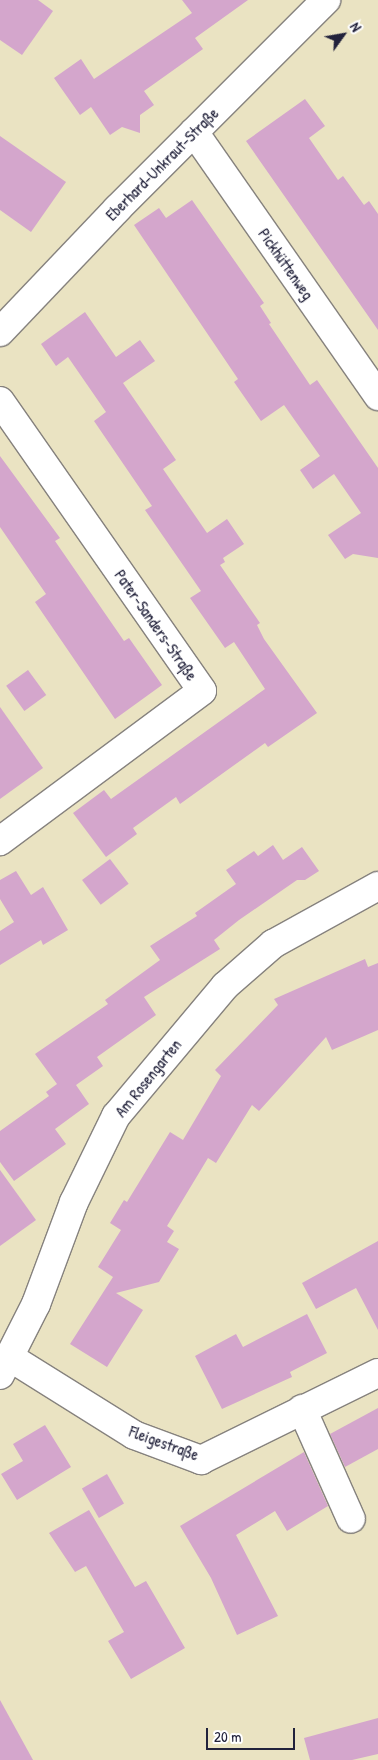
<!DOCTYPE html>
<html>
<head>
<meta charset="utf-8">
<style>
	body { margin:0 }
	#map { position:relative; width:378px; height:1760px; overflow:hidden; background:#eae3c2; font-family:"Patrick Hand",sans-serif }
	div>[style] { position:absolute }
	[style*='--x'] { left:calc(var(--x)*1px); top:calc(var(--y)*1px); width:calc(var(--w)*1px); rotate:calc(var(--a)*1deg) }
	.building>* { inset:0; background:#d4a6cc; transform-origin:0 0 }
	.roads { filter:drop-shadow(1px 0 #86827e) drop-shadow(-1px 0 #86827e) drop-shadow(0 1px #86827e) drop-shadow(0 -1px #86827e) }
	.minor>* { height:28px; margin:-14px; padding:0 14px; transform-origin:14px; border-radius:14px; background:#fff }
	span { translate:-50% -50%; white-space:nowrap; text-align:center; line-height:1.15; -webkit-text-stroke:4px #fff; paint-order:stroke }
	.street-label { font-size:16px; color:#22223b }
	.north { position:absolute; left:318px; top:10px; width:50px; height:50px; -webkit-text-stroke:4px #fff; paint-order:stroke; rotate:58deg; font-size:14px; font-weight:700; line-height:20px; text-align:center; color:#22223b }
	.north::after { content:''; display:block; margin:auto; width:18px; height:22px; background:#22223b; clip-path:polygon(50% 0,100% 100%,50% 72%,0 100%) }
	.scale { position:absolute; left:206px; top:1728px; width:89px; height:22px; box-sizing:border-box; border:2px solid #22223b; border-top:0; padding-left:6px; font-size:15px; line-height:18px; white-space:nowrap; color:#22223b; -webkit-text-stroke:4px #fff; paint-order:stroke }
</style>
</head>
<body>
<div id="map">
	<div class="building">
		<div style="clip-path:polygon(0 0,38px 0,53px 11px,22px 55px,0 40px)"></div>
		<div style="clip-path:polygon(182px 0,248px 0,195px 38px,203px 49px,144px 91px,154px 105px,140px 115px,140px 133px,122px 127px,110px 135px,91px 107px,80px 115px,54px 78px,81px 59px,94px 79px,192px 13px)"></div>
		<div style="clip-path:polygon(305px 99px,325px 126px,309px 138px,338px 180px,343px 176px,364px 205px,369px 201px,378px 214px,378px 330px,246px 141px)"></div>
		<div style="clip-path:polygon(0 136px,66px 182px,31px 232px,0 210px)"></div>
		<div style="clip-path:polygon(192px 200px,264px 303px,260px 306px,271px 323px,269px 324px,310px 385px,317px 380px,378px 468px,378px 558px,353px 554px,345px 559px,328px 535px,361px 513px,334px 474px,313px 489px,300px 470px,320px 456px,284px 405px,261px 421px,234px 382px,238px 379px,134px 225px,159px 208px,166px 218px)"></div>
		<div style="clip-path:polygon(85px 312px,116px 357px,140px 340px,155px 361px,123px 383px,176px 460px,163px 469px,207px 533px,227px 519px,244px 544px,223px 558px,225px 562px,220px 565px,260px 623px,257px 625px,264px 639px,317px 713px,268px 747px,265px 743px,180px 804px,176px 797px,133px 828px,137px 834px,106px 857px,73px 813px,104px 790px,111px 799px,265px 689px,234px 642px,225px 648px,190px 598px,201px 591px,145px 510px,152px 506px,94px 421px,106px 412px,68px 357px,56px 366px,41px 344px)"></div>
		<div style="clip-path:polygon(0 456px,60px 538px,55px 541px,124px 641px,129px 638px,162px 685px,115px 719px,35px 602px,46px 594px,0 527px)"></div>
		<div style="left:28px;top:670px;width:31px;height:27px;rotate:54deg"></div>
		<div style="clip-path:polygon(0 707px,43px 768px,0 799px)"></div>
		<div style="clip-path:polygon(273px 845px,283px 860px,302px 847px,319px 871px,305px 880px,297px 880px,239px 920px,214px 940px,220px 949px,144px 997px,156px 1015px,97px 1057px,103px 1066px,76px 1085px,89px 1104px,55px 1129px,66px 1144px,14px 1181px,0 1162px,0 1131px,49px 1096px,46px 1092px,57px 1084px,35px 1054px,108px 1004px,105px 1000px,160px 960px,150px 946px,197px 916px,195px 913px,236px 884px,226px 870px,254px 851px,258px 856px)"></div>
		<div style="left:110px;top:859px;width:31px;height:35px;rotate:53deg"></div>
		<div style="clip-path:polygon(16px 871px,31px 895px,43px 887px,68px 930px,43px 945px,41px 940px,0 965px,0 931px,14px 922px,0 899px,0 880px)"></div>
		<div style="clip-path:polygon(365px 959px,368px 967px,378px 963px,378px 1030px,332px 1050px,326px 1037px,259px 1111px,252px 1105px,216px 1163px,208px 1158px,167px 1226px,174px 1231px,167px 1242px,179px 1249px,159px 1282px,116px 1293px,143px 1310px,107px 1367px,70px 1344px,113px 1277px,98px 1267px,121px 1230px,110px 1223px,124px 1200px,127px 1202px,170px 1132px,183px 1140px,221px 1076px,215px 1070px,278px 1005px,274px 999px)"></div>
		<div style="clip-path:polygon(0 1170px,36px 1220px,0 1246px)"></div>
		<div style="clip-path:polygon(378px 1241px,378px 1330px,356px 1288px,316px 1309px,302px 1283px)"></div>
		<div style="clip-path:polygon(307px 1314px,327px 1353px,290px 1372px,292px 1377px,222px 1409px,195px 1356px,236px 1334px,243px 1347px)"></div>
		<div style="clip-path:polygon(378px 1408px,378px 1449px,345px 1467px,330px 1434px)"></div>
		<div style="clip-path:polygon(45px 1425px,71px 1467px,17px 1500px,1px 1474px,23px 1461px,13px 1444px)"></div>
		<div style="clip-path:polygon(304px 1452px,328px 1506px,287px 1531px,275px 1511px,236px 1535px,278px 1616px,237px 1635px,211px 1578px,180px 1526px)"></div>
		<div style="left:107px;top:1474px;width:34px;height:29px;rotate:60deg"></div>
		<div style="clip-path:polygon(89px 1510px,135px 1587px,146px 1581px,185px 1648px,131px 1679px,108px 1641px,124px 1632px,86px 1566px,75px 1572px,49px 1533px)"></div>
		<div style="clip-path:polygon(0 1700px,33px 1760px,0 1760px)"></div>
		<div style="clip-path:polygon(378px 1718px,378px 1754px,352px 1760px,310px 1760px,304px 1738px)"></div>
	</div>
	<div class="roads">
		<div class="minor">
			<div style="--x:194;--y:132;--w:322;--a:55.1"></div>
			<div style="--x:0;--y:332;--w:170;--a:-46.4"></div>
			<div style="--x:117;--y:209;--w:296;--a:-45"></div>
			<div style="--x:0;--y:401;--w:353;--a:55.1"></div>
			<div style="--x:202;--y:691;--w:252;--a:143.4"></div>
			<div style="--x:11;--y:1358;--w:145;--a:32"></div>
			<div style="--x:134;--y:1435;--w:72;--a:20.5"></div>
			<div style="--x:201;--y:1460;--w:197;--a:-26.2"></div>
			<div style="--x:0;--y:1375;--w:80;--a:-63.1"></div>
			<div style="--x:36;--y:1304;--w:109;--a:-69.6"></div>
			<div style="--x:74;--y:1202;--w:96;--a:-64"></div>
			<div style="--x:116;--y:1116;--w:170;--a:-50"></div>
			<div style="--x:225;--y:986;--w:64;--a:-41.2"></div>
			<div style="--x:273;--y:944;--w:120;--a:-28.9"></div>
			<div style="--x:302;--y:1409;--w:120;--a:66"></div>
		</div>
	</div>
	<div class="street-label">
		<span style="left:162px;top:164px;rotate:-45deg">Eberhard-Unkraut-Straße</span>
		<span style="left:286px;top:264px;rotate:55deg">Pickhüttenweg</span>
		<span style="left:156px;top:625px;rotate:55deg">Pater-Sanders-Straße</span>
		<span style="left:148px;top:1078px;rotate:-51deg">Am Rosengarten</span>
		<span style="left:164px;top:1443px;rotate:20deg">Fleigestraße</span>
	</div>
	<div class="north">N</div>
	<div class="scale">20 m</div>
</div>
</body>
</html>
